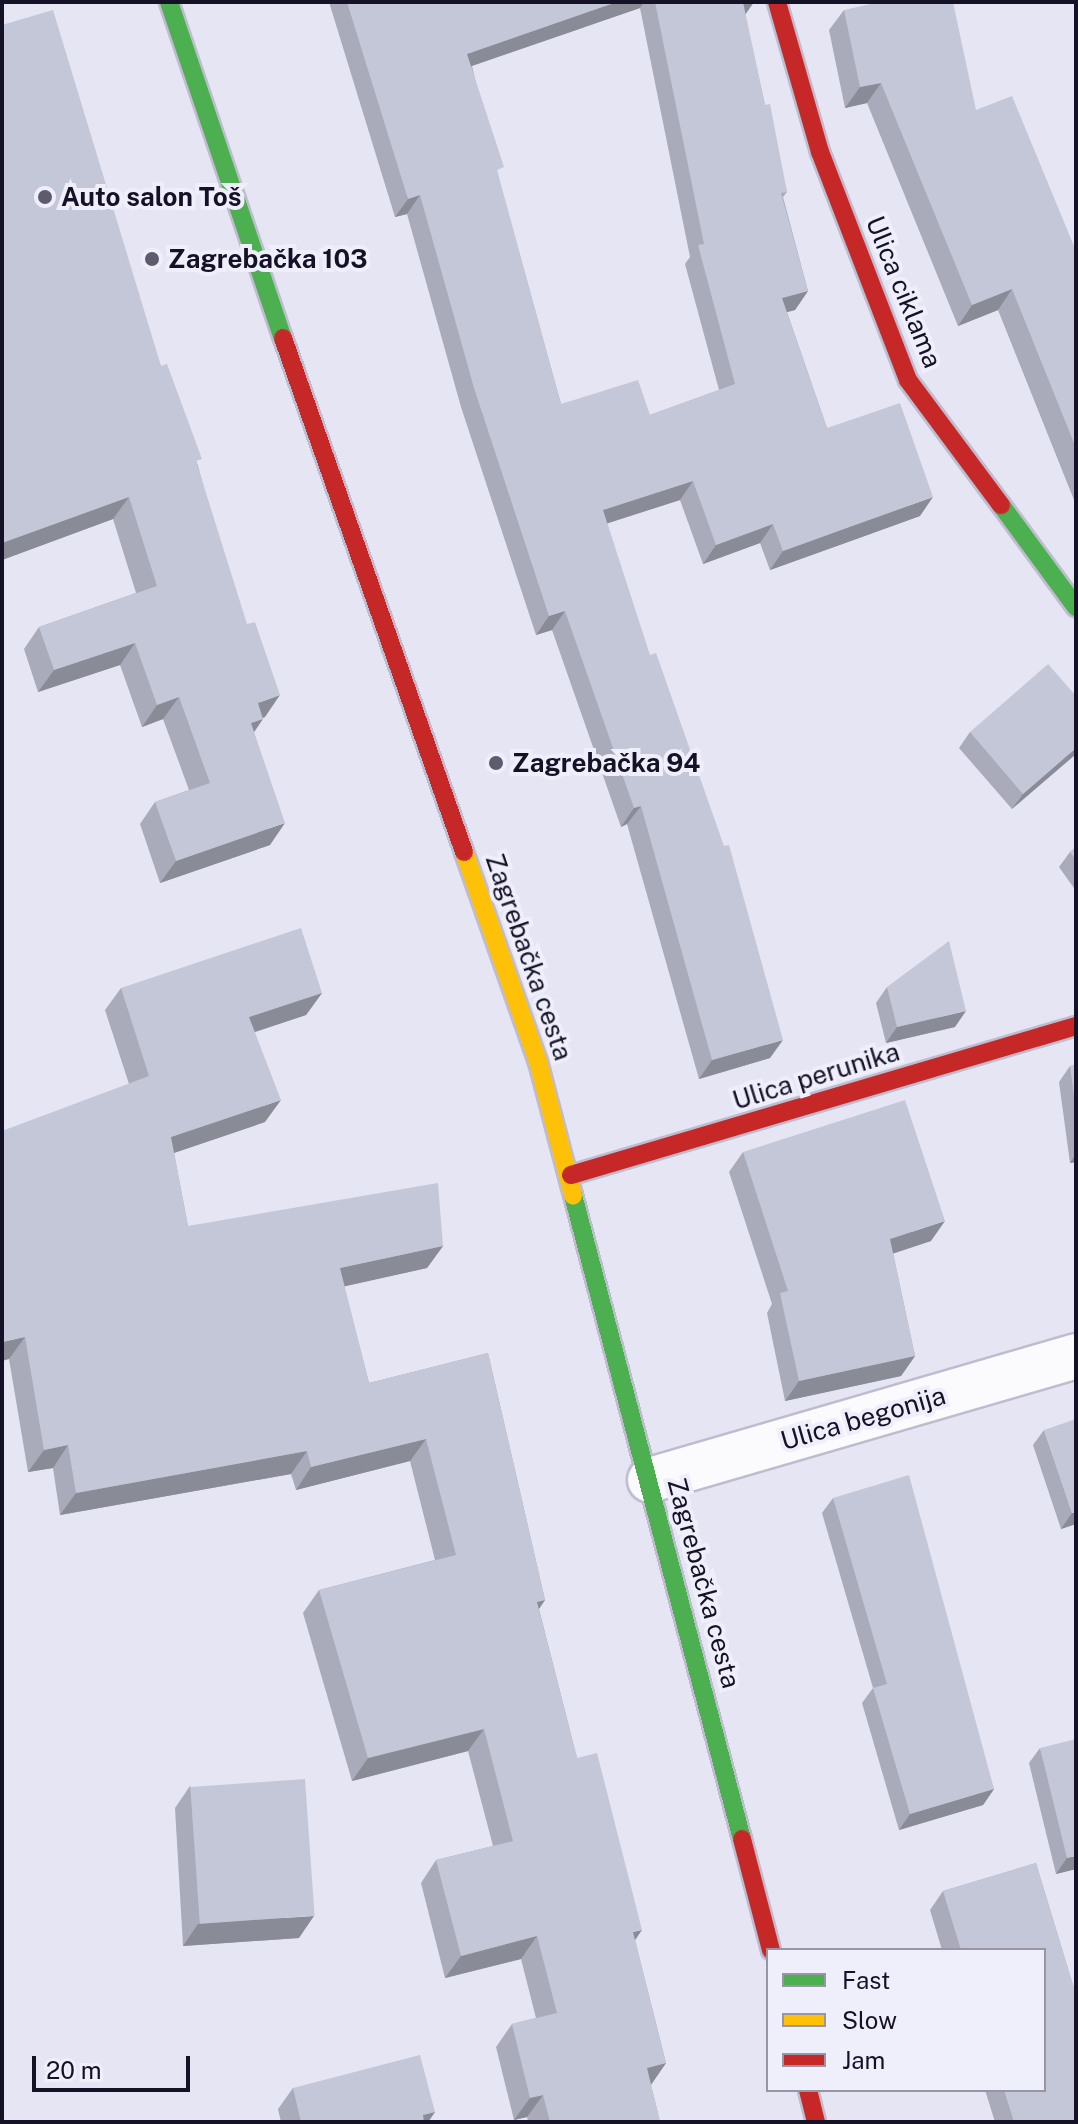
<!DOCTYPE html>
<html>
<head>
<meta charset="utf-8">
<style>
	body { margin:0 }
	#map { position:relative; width:1078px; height:2124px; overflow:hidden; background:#e6e5f3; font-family:"Public Sans",sans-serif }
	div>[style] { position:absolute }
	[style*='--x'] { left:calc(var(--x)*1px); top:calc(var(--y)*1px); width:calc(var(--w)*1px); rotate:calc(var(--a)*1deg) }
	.roads { filter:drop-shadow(2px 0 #bebcce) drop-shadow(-2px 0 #bebcce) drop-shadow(0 2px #bebcce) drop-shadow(0 -2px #bebcce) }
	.street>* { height:44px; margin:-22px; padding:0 22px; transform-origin:22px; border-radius:22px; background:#fbfbfd }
	.fast>* { height:18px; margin:-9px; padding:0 9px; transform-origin:9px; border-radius:9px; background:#4caf50 }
	.slow>* { height:18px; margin:-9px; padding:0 9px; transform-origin:9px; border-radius:9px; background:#ffc107 }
	.jam>* { height:18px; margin:-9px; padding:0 9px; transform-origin:9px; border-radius:9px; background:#c62828 }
	.wall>* { inset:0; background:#a9abba }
	.shaded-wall>* { inset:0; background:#898b97 }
	.building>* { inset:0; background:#c4c7d8; transform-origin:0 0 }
	.dots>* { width:22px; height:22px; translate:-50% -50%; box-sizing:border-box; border:4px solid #efeefb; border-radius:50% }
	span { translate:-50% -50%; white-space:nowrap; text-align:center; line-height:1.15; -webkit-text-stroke:8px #efeefb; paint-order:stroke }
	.poi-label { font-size:26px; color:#151127; font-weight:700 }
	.left { translate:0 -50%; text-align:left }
	.street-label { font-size:26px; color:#151127 }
	.frame { position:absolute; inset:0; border:4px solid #151127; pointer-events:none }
	.legend { position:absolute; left:766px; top:1948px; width:280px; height:144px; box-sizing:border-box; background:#efeefb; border:2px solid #9896a6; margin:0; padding:10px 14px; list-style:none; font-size:24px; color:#151127 }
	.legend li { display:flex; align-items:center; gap:16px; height:40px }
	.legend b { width:40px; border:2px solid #9896a6 }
	.scale { position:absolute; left:32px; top:2056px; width:158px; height:36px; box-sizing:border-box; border:4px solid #151127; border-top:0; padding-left:10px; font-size:24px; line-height:28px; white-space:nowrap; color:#151127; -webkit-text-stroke:6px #efeefb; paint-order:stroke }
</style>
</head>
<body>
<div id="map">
	<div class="roads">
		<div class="street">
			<div style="--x:650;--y:1480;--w:444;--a:-16.2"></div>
		</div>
		<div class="fast">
			<div style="--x:169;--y:2;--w:355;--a:71.3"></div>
			<div style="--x:1001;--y:505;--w:127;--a:53.7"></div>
			<div style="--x:573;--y:1195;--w:666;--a:75.3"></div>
		</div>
		<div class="slow">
			<div style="--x:464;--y:852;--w:223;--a:70.6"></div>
			<div style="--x:538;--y:1062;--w:138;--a:75.3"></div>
		</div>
		<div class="jam">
			<div style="--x:777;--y:2;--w:156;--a:74"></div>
			<div style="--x:820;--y:152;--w:244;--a:68.9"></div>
			<div style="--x:908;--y:380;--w:156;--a:53.4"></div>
			<div style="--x:283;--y:338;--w:545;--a:70.6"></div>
			<div style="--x:571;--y:1175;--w:527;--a:-16.44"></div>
			<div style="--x:742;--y:1839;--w:115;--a:75.4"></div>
			<div style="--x:808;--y:2090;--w:33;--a:76"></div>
		</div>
	</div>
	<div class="wall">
		<div style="clip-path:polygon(evenodd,329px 2px,754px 2px,745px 15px,765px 105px,787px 192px,783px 197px,808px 291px,795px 310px,787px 312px,827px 428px,920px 516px,770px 570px,760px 543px,703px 564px,680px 500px,607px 523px,770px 1058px,699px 1079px,627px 824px,621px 827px,552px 630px,536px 635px,461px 407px,407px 214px,395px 217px,329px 2px,640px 8px,690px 257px,685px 264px,719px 390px,650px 415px,561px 404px,498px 176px,472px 66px,640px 8px)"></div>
		<div style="clip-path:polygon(844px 10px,976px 110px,1076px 251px,1076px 505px,998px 310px,958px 326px,867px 103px,845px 108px,829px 30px)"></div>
		<div style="clip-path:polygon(2px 25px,161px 366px,198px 466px,265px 717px,263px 718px,254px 732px,270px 845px,160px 883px,140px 824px,155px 802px,189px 790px,163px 719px,142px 727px,120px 665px,38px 692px,24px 649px,39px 627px,136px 593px,113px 519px,2px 560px)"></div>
		<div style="clip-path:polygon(970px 732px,1076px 754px,1012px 809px,959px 748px)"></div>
		<div style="clip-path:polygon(1076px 847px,1076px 891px,1059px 867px,1070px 852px)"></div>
		<div style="clip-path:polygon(887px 987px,955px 1027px,886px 1043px,876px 1003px)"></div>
		<div style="clip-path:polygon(121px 988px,322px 993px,306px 1015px,255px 1032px,265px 1122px,174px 1153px,188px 1226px,443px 1246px,427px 1268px,344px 1286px,369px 1383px,488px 1353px,545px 1600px,539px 1609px,577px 1758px,635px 1940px,666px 2063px,651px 2085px,660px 2122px,528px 2122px,527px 2117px,514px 2120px,496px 2047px,512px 2024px,536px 2018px,521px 1959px,445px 1978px,421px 1883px,436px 1860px,493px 1846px,468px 1751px,352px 1781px,303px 1613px,319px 1590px,435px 1560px,410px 1461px,296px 1490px,291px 1474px,60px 1515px,53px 1468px,28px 1472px,9px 1359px,129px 1084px,105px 1010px)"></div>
		<div style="clip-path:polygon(1076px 1065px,1076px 1162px,1070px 1163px,1059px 1082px,1070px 1066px)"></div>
		<div style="clip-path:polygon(743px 1152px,931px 1241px,893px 1253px,915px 1356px,901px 1376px,785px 1401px,767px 1313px,772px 1304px,729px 1172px)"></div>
		<div style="clip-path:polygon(1044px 1430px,1076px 1524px,1061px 1529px,1033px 1445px)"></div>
		<div style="clip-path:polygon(833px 1498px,994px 1789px,983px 1805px,899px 1830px,862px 1703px,873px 1688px,822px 1513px)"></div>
		<div style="clip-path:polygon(1040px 1748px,1076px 1869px,1056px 1874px,1029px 1763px)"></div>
		<div style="clip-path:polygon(190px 1786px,299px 1938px,183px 1946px,175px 1808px)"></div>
		<div style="clip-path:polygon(1036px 1863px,1076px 1995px,1076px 2122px,995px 2122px,985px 2090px,1044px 2090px,1044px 1950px,942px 1950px,930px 1910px,943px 1891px)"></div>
		<div style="clip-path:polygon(293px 2088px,435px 2112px,428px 2122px,281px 2122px,278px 2109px)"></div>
	</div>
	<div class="shaded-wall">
		<div style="clip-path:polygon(617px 2px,644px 2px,640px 8px,454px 72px,467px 54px)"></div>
		<div style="clip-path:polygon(742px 2px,754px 2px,744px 16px)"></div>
		<div style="clip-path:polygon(881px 83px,867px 103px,845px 108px,860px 87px)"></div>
		<div style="clip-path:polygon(420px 195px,407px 214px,395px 217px,408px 199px)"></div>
		<div style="clip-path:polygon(1012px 289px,998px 310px,958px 326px,972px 305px)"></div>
		<div style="clip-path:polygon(808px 291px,795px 310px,769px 317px,782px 298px)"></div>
		<div style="clip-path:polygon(693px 481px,680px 500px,590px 529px,603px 510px)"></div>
		<div style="clip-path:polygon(129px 497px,113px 519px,2px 560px,2px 543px)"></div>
		<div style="clip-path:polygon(933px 497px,920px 516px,770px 570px,783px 551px)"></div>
		<div style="clip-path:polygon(773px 524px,760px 543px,703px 564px,716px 545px)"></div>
		<div style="clip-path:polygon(565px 611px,552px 630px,536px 635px,549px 616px)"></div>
		<div style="clip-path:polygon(135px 643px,120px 665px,38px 692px,54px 670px)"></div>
		<div style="clip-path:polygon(280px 695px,265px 717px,242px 725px,258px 703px)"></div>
		<div style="clip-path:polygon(179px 697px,163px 719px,142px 727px,157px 705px)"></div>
		<div style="clip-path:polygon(263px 719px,248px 741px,251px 723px)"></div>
		<div style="clip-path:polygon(1076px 748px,1076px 754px,1012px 809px,1023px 794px)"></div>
		<div style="clip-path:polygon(641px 806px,627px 824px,621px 827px,634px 808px)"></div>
		<div style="clip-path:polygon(285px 823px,270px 845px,160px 883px,176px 861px)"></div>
		<div style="clip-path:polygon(322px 993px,306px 1015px,233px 1039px,249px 1017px)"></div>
		<div style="clip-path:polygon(966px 1011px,955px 1027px,886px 1043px,897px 1027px)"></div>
		<div style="clip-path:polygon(783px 1040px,770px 1058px,699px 1079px,712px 1060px)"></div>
		<div style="clip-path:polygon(281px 1100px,265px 1122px,156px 1159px,171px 1137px)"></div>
		<div style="clip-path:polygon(1076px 1154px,1076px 1162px,1070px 1163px)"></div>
		<div style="clip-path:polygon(945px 1221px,931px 1241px,877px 1259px,890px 1239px)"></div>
		<div style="clip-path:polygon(443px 1246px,427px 1268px,324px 1291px,340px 1268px)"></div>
		<div style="clip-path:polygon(25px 1337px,9px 1359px,2px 1361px,2px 1342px)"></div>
		<div style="clip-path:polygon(915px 1356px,901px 1376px,785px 1401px,799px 1381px)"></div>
		<div style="clip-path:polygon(426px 1439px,410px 1461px,296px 1490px,311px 1467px)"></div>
		<div style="clip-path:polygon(68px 1445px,53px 1468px,28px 1472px,44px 1450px)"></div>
		<div style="clip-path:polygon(307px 1451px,291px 1474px,60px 1515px,76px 1493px)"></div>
		<div style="clip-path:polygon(1076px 1512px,1076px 1524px,1061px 1529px,1072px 1513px)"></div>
		<div style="clip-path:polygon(545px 1600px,530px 1622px,537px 1602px)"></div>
		<div style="clip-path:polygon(484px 1729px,468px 1751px,352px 1781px,368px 1758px)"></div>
		<div style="clip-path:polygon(994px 1789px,983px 1805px,899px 1830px,910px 1814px)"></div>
		<div style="clip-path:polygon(1076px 1856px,1076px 1869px,1056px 1874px,1067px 1858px)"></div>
		<div style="clip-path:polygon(314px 1916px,299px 1938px,183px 1946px,198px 1924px)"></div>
		<div style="clip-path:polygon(642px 1930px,627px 1952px,633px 1932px)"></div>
		<div style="clip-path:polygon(537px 1936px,521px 1959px,445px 1978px,461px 1956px)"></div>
		<div style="clip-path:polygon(666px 2063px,650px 2086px,647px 2068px)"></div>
		<div style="clip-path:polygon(543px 2095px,527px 2117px,514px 2120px,530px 2098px)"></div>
		<div style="clip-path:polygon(435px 2112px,428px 2122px,418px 2122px,423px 2115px)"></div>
	</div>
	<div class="building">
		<div style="clip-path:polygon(347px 2px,617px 2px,467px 54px,504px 167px,497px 170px,561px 404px,638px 380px,650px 415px,735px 384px,698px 245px,704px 244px,655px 2px,743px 2px,765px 105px,770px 104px,787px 192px,781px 193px,808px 291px,782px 298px,827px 428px,900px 403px,933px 497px,783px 551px,773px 524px,716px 545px,693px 481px,603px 510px,650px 655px,656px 653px,724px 846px,729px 845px,783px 1040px,712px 1060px,641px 806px,634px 808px,565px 611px,549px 616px,474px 388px,420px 195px,408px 199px)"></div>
		<div style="clip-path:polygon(880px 2px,953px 2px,976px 110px,1012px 96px,1076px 251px,1076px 448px,1012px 289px,972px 305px,881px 83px,860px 87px,844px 10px)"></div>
		<div style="clip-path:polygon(53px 10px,161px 366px,167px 364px,202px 459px,196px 461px,247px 624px,255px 622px,280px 695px,258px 703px,263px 719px,251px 723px,285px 823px,176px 861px,155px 802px,210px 783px,179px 697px,157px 705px,135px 643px,54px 670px,39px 627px,157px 586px,129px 497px,2px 543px,2px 25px)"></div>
		<div style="clip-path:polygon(1048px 664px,1076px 696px,1076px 748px,1023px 794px,970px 732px)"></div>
		<div style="clip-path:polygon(1076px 847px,1076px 860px,1070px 852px)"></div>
		<div style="clip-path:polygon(301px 928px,322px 993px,249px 1017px,281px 1100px,171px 1137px,188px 1226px,438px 1183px,443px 1246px,340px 1268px,369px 1383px,488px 1353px,545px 1600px,537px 1602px,577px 1758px,597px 1753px,642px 1930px,633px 1932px,666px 2063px,647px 2068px,660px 2122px,550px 2122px,543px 2095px,530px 2098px,512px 2024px,557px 2013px,537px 1936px,461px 1956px,436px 1860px,513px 1841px,484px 1729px,368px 1758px,319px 1590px,456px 1555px,426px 1439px,311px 1467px,307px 1451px,76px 1493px,68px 1445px,44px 1450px,25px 1337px,2px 1342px,2px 1131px,149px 1076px,121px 988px)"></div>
		<div style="clip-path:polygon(949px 941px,966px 1011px,897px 1027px,887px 987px)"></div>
		<div style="clip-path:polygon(1076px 1065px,1076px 1111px,1070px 1066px)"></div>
		<div style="clip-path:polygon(905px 1100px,945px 1221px,890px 1239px,915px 1356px,799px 1381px,780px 1293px,788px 1291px,743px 1152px)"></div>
		<div style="clip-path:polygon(1076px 1419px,1076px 1512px,1072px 1513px,1044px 1430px)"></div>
		<div style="clip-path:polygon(909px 1475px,994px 1789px,910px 1814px,873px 1688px,887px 1684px,833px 1498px)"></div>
		<div style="clip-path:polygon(1076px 1739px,1076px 1856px,1067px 1858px,1040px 1748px)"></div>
		<div style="left:305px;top:1779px;width:137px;height:115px;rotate:86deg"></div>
		<div style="clip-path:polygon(1036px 1863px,1076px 1995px,1076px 2122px,1014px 2122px,1004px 2090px,1044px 2090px,1044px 1950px,961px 1950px,943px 1891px)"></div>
		<div style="clip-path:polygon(420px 2055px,435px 2112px,423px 2115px,424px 2122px,301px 2122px,293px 2088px)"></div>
	</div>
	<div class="dots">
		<div style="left:45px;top:197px;background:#5e5b6e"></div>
		<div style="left:152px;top:259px;background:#5e5b6e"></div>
		<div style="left:496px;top:763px;background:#5e5b6e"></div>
	</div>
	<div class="poi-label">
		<span class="left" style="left:61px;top:197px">Auto salon Toš</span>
		<span class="left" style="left:168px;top:259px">Zagrebačka 103</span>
		<span class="left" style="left:512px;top:763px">Zagrebačka 94</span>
	</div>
	<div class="street-label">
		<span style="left:904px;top:292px;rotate:68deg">Ulica ciklama</span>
		<span style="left:529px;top:957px;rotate:71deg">Zagrebačka cesta</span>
		<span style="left:816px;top:1076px;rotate:-17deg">Ulica perunika</span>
		<span style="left:863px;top:1418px;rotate:-16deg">Ulica begonija</span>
		<span style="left:704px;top:1583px;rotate:75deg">Zagrebačka cesta</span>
	</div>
	<div class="frame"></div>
	<ul class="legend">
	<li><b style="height:10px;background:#4caf50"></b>Fast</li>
	<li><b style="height:10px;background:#ffc107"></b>Slow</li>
	<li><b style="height:10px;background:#c62828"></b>Jam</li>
	</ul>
	<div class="scale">20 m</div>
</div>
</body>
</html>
